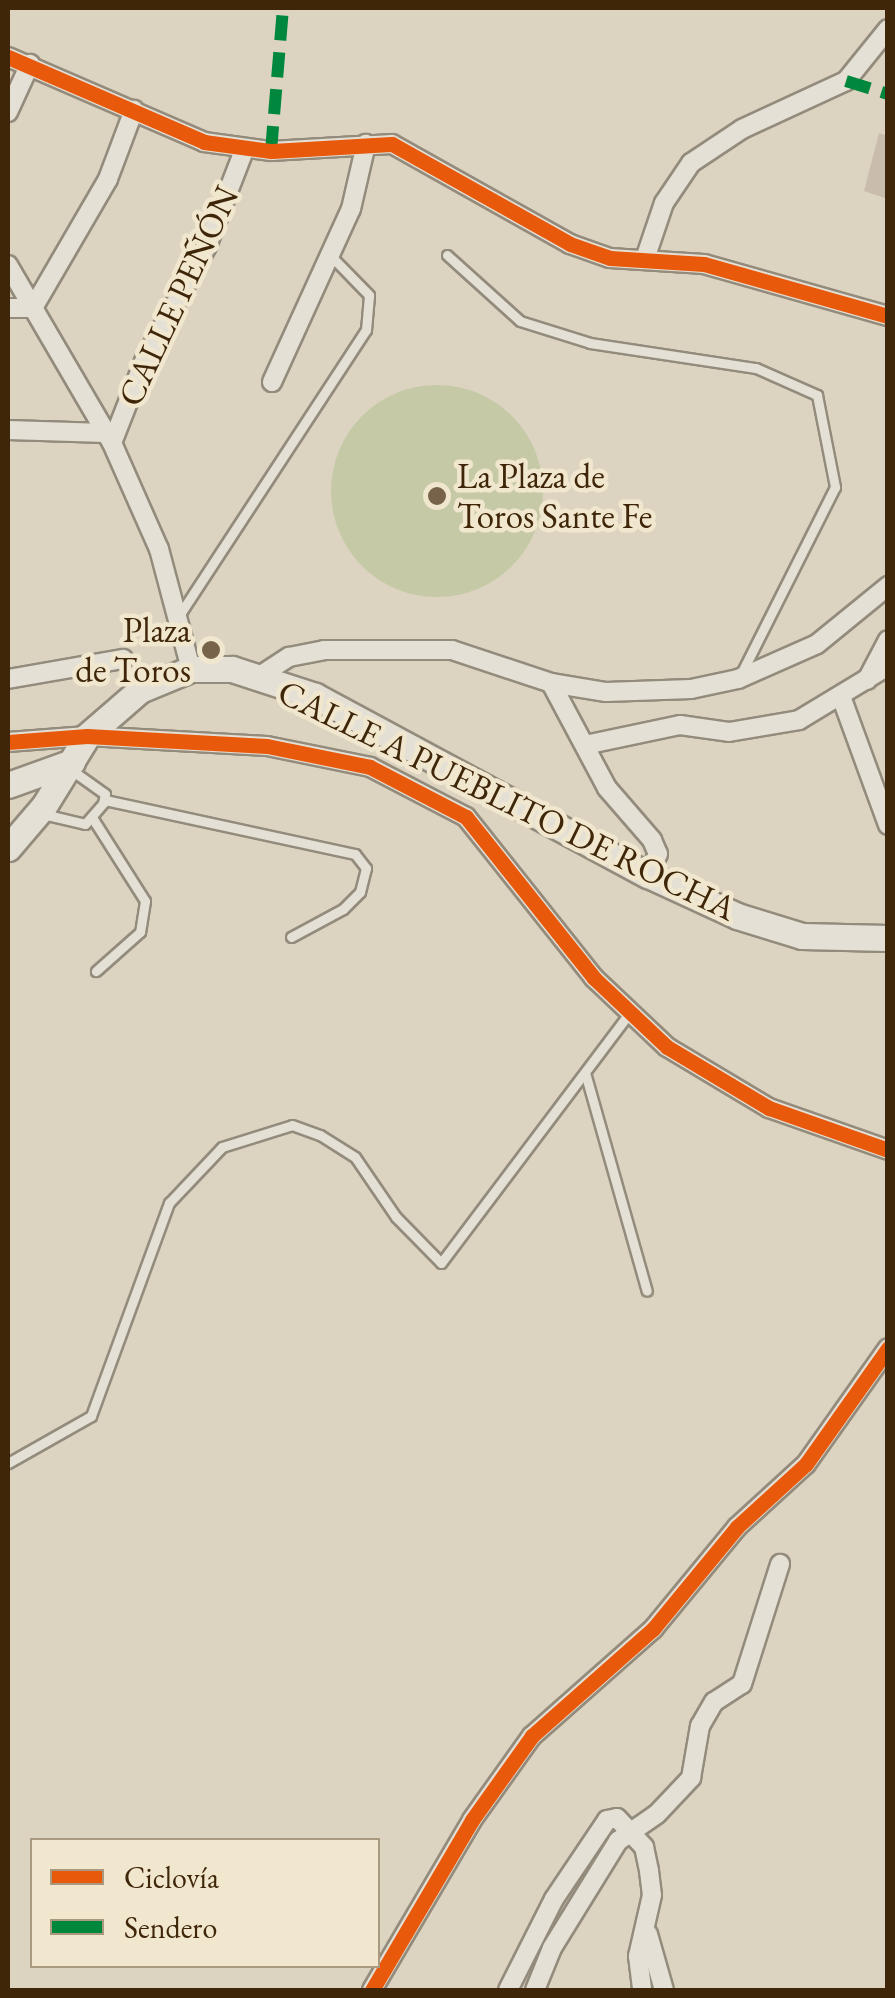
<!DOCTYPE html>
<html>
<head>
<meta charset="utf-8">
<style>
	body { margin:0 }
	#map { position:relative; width:895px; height:1998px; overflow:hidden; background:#dcd4c0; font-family:"EB Garamond",serif }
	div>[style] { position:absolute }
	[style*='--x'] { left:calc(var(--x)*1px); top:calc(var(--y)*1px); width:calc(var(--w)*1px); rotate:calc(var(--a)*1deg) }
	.green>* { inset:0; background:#c5c9a6 }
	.round { border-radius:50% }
	.building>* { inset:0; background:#cabcac }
	.roads { filter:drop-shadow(2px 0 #938b7c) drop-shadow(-2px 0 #938b7c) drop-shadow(0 2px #938b7c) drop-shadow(0 -2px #938b7c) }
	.lane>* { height:9px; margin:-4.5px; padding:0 4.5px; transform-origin:4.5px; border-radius:4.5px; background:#e4e0d5 }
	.street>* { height:18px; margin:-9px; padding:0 9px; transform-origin:9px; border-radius:9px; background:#e4e0d5 }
	.secondary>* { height:25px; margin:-12.5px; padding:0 12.5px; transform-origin:12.5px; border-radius:12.5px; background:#e4e0d5 }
	.quiet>* { height:12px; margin-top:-6px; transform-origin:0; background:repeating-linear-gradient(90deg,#00873e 0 25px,transparent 0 37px) }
	.cycleway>* { height:15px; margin:-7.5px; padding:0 7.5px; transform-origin:7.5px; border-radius:7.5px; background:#e8590c }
	.dots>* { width:28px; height:28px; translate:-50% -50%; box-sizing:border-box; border:5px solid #f0e7ce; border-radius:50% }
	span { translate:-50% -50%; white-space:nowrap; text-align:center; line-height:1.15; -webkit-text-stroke:9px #f0e7ce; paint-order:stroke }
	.street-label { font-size:35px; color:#3f2609 }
	.poi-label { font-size:35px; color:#3f2609 }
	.left { translate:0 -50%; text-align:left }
	.right { translate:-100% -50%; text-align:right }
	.frame { position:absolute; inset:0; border:10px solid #3f2609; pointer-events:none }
	.legend { position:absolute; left:30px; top:1838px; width:350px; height:130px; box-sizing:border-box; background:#f0e7ce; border:2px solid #a99a7f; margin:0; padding:12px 18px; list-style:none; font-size:30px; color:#3f2609 }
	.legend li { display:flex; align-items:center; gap:20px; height:50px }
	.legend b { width:50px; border:2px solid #a99a7f }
</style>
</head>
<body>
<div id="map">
	<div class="green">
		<div class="round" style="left:331px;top:385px;width:212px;height:212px"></div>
	</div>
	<div class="building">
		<div style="clip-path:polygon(879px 133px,888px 136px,888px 199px,864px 191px)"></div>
	</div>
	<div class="roads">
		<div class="lane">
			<div style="--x:447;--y:255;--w:98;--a:42.1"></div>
			<div style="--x:520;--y:321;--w:73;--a:17.4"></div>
			<div style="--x:590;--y:343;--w:168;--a:8.6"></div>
			<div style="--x:756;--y:368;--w:67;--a:23.9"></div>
			<div style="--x:817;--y:395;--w:94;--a:78.9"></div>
			<div style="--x:835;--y:487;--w:212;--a:116.7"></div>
			<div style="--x:180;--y:614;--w:339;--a:-56.8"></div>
			<div style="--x:366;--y:330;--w:35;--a:-85"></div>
			<div style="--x:369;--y:295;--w:54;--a:-134.3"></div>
			<div style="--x:105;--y:800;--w:256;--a:12.2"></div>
			<div style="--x:355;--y:854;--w:18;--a:52"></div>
			<div style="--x:366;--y:868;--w:25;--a:104"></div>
			<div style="--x:360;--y:892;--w:24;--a:135"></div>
			<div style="--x:343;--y:909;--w:59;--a:151.7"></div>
			<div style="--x:43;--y:814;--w:43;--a:13.4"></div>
			<div style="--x:85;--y:824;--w:28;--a:-49"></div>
			<div style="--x:103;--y:803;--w:9;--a:-77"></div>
			<div style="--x:105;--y:794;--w:43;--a:-144.5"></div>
			<div style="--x:93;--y:819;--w:97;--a:57.6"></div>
			<div style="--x:145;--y:901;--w:31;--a:99"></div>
			<div style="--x:140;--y:932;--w:59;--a:138.4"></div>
			<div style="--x:586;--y:1076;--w:223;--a:74.2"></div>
			<div style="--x:8;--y:1463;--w:95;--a:-29.5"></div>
			<div style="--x:91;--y:1416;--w:227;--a:-69.9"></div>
			<div style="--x:169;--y:1203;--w:77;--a:-46.6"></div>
			<div style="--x:222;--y:1147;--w:73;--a:-17.4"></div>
			<div style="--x:292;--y:1125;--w:30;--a:20"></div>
			<div style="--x:320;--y:1135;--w:41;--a:32.2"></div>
			<div style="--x:355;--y:1157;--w:73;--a:55.7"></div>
			<div style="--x:396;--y:1217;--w:64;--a:45.6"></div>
			<div style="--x:441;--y:1263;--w:314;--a:-53"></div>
		</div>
		<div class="street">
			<div style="--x:8;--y:57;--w:214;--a:23.4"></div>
			<div style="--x:204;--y:142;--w:68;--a:7.7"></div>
			<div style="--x:271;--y:151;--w:121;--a:-3.3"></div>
			<div style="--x:392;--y:144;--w:204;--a:29.3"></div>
			<div style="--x:570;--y:244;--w:42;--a:19.3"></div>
			<div style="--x:610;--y:258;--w:94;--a:3.7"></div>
			<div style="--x:704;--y:264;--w:191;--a:15.8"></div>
			<div style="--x:8;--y:112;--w:53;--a:-65.4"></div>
			<div style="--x:645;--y:259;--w:59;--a:-71.3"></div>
			<div style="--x:664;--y:203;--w:48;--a:-56"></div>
			<div style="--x:691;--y:163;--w:61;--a:-33.7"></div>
			<div style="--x:742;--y:129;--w:115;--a:-24.8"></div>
			<div style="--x:846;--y:81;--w:67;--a:-51.1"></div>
			<div style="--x:8;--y:265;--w:206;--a:59.7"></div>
			<div style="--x:112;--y:443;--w:116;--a:66.1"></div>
			<div style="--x:159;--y:549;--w:124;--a:75.1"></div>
			<div style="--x:8;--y:308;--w:25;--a:0"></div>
			<div style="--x:33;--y:308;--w:149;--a:-59.8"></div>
			<div style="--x:108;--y:179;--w:74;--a:-69.4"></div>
			<div style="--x:272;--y:382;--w:190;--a:-65.5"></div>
			<div style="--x:351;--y:209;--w:67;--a:-77"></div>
			<div style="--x:8;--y:430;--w:98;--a:1.8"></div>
			<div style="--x:112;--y:443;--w:90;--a:-68.6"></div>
			<div style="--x:145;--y:359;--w:129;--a:-61.2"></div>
			<div style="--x:207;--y:246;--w:105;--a:-68.8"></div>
			<div style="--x:258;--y:677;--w:37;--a:-33"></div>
			<div style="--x:289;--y:657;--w:36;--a:-11"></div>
			<div style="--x:324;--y:650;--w:128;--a:0"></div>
			<div style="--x:452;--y:650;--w:104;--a:18.4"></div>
			<div style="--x:551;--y:683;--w:119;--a:61.9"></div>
			<div style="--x:607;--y:788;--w:69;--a:49.1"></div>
			<div style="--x:652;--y:840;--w:15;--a:67"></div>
			<div style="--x:658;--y:854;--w:23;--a:115"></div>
			<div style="--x:8;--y:679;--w:117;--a:-9.9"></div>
			<div style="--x:867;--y:680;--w:45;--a:-62.3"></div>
			<div style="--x:551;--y:683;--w:56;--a:9.3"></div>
			<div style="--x:606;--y:692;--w:85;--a:-2"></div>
			<div style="--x:691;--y:689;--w:48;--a:-12"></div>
			<div style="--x:738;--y:679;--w:86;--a:-23.9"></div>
			<div style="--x:817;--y:644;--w:92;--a:-39.2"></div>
			<div style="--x:842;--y:699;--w:134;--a:69.9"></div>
			<div style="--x:8;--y:742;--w:79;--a:-4.3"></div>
			<div style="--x:87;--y:736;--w:180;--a:3.2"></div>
			<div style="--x:267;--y:746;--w:105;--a:11.5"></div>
			<div style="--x:370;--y:767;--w:108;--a:27.5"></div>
			<div style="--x:466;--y:817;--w:206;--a:51.5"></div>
			<div style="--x:594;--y:978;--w:100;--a:43.4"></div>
			<div style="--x:667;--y:1047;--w:119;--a:30.9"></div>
			<div style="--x:769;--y:1108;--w:126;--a:19.4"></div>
			<div style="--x:585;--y:745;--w:97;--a:-11.9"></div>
			<div style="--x:680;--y:725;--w:49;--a:8.1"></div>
			<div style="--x:729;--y:732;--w:71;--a:-9.7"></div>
			<div style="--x:799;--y:720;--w:104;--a:-31.2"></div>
			<div style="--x:648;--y:1934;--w:58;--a:74.1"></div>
			<div style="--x:372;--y:1990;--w:197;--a:-59.5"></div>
			<div style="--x:472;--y:1820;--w:103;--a:-54.5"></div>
			<div style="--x:532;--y:1736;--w:162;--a:-41.5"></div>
			<div style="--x:653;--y:1629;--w:132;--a:-50.5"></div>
			<div style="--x:737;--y:1527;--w:93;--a:-42.4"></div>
			<div style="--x:806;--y:1464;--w:142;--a:-54.7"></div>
			<div style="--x:508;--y:1990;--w:102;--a:-63.2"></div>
			<div style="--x:554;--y:1899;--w:95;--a:-56.1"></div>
			<div style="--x:607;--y:1820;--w:10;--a:-11"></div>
			<div style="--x:617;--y:1818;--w:40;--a:47"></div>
			<div style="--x:644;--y:1847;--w:25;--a:78"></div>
			<div style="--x:649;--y:1871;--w:24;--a:83"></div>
			<div style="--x:652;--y:1895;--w:63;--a:102.9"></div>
			<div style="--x:638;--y:1956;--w:34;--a:83"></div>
			<div style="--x:535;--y:1990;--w:45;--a:-68"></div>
			<div style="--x:552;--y:1948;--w:126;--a:-58.3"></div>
			<div style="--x:618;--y:1841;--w:47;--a:-34.7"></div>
			<div style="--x:657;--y:1814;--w:50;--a:-46.6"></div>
			<div style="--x:691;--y:1778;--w:53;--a:-80.2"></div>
			<div style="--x:700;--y:1726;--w:28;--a:-60"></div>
			<div style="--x:714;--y:1702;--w:33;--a:-33"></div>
			<div style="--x:742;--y:1684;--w:126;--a:-72.4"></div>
		</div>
		<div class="secondary">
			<div style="--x:8;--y:785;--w:68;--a:-19.8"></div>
			<div style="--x:8;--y:848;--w:55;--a:-49.4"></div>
			<div style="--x:44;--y:806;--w:82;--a:-58.4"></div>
			<div style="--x:87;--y:736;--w:70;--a:-41"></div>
			<div style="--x:140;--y:690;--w:55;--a:-22.4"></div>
			<div style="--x:191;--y:669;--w:41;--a:0"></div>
			<div style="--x:232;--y:669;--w:87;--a:18"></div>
			<div style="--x:315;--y:696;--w:378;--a:28.3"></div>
			<div style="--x:648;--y:875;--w:98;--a:24.7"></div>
			<div style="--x:737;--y:916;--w:68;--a:17.1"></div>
			<div style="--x:802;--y:936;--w:86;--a:1.3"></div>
		</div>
	</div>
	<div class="quiet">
		<div style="--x:846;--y:81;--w:44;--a:17.2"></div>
		<div style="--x:271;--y:151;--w:144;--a:-85.2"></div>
	</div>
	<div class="cycleway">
		<div style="--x:8;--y:57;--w:214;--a:23.4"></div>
		<div style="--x:204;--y:142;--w:68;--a:7.7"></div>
		<div style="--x:271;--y:151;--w:121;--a:-3.3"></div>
		<div style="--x:392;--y:144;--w:204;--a:29.3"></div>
		<div style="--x:570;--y:244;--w:42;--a:19.3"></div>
		<div style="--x:610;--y:258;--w:94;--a:3.7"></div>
		<div style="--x:704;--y:264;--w:191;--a:15.8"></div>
		<div style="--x:8;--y:742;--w:79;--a:-4.3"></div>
		<div style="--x:87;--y:736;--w:180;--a:3.2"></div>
		<div style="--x:267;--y:746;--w:105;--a:11.5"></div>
		<div style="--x:370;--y:767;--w:108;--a:27.5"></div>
		<div style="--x:466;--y:817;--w:206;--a:51.5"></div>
		<div style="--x:594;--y:978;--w:100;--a:43.4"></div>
		<div style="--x:667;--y:1047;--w:119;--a:30.9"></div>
		<div style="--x:769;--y:1108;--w:126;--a:19.4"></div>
		<div style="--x:372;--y:1990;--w:197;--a:-59.5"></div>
		<div style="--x:472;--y:1820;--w:103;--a:-54.5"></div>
		<div style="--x:532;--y:1736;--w:162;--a:-41.5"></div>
		<div style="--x:653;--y:1629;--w:132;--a:-50.5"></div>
		<div style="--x:737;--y:1527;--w:93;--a:-42.4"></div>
		<div style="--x:806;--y:1464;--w:142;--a:-54.7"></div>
	</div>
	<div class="dots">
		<div style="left:437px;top:496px;background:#766349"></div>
		<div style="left:211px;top:650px;background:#766349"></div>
	</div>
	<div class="street-label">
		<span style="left:178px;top:296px;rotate:-65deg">CALLE PEÑÓN</span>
		<span style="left:507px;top:800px;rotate:26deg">CALLE A PUEBLITO DE ROCHA</span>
	</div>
	<div class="poi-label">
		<span class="left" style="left:457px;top:496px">La Plaza de<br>Toros Sante Fe</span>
		<span class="right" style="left:191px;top:650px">Plaza<br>de Toros</span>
	</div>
	<div class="frame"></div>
	<ul class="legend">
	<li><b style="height:12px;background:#e8590c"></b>Ciclovía</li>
	<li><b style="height:12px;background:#00873e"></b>Sendero</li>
	</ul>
</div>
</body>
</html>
